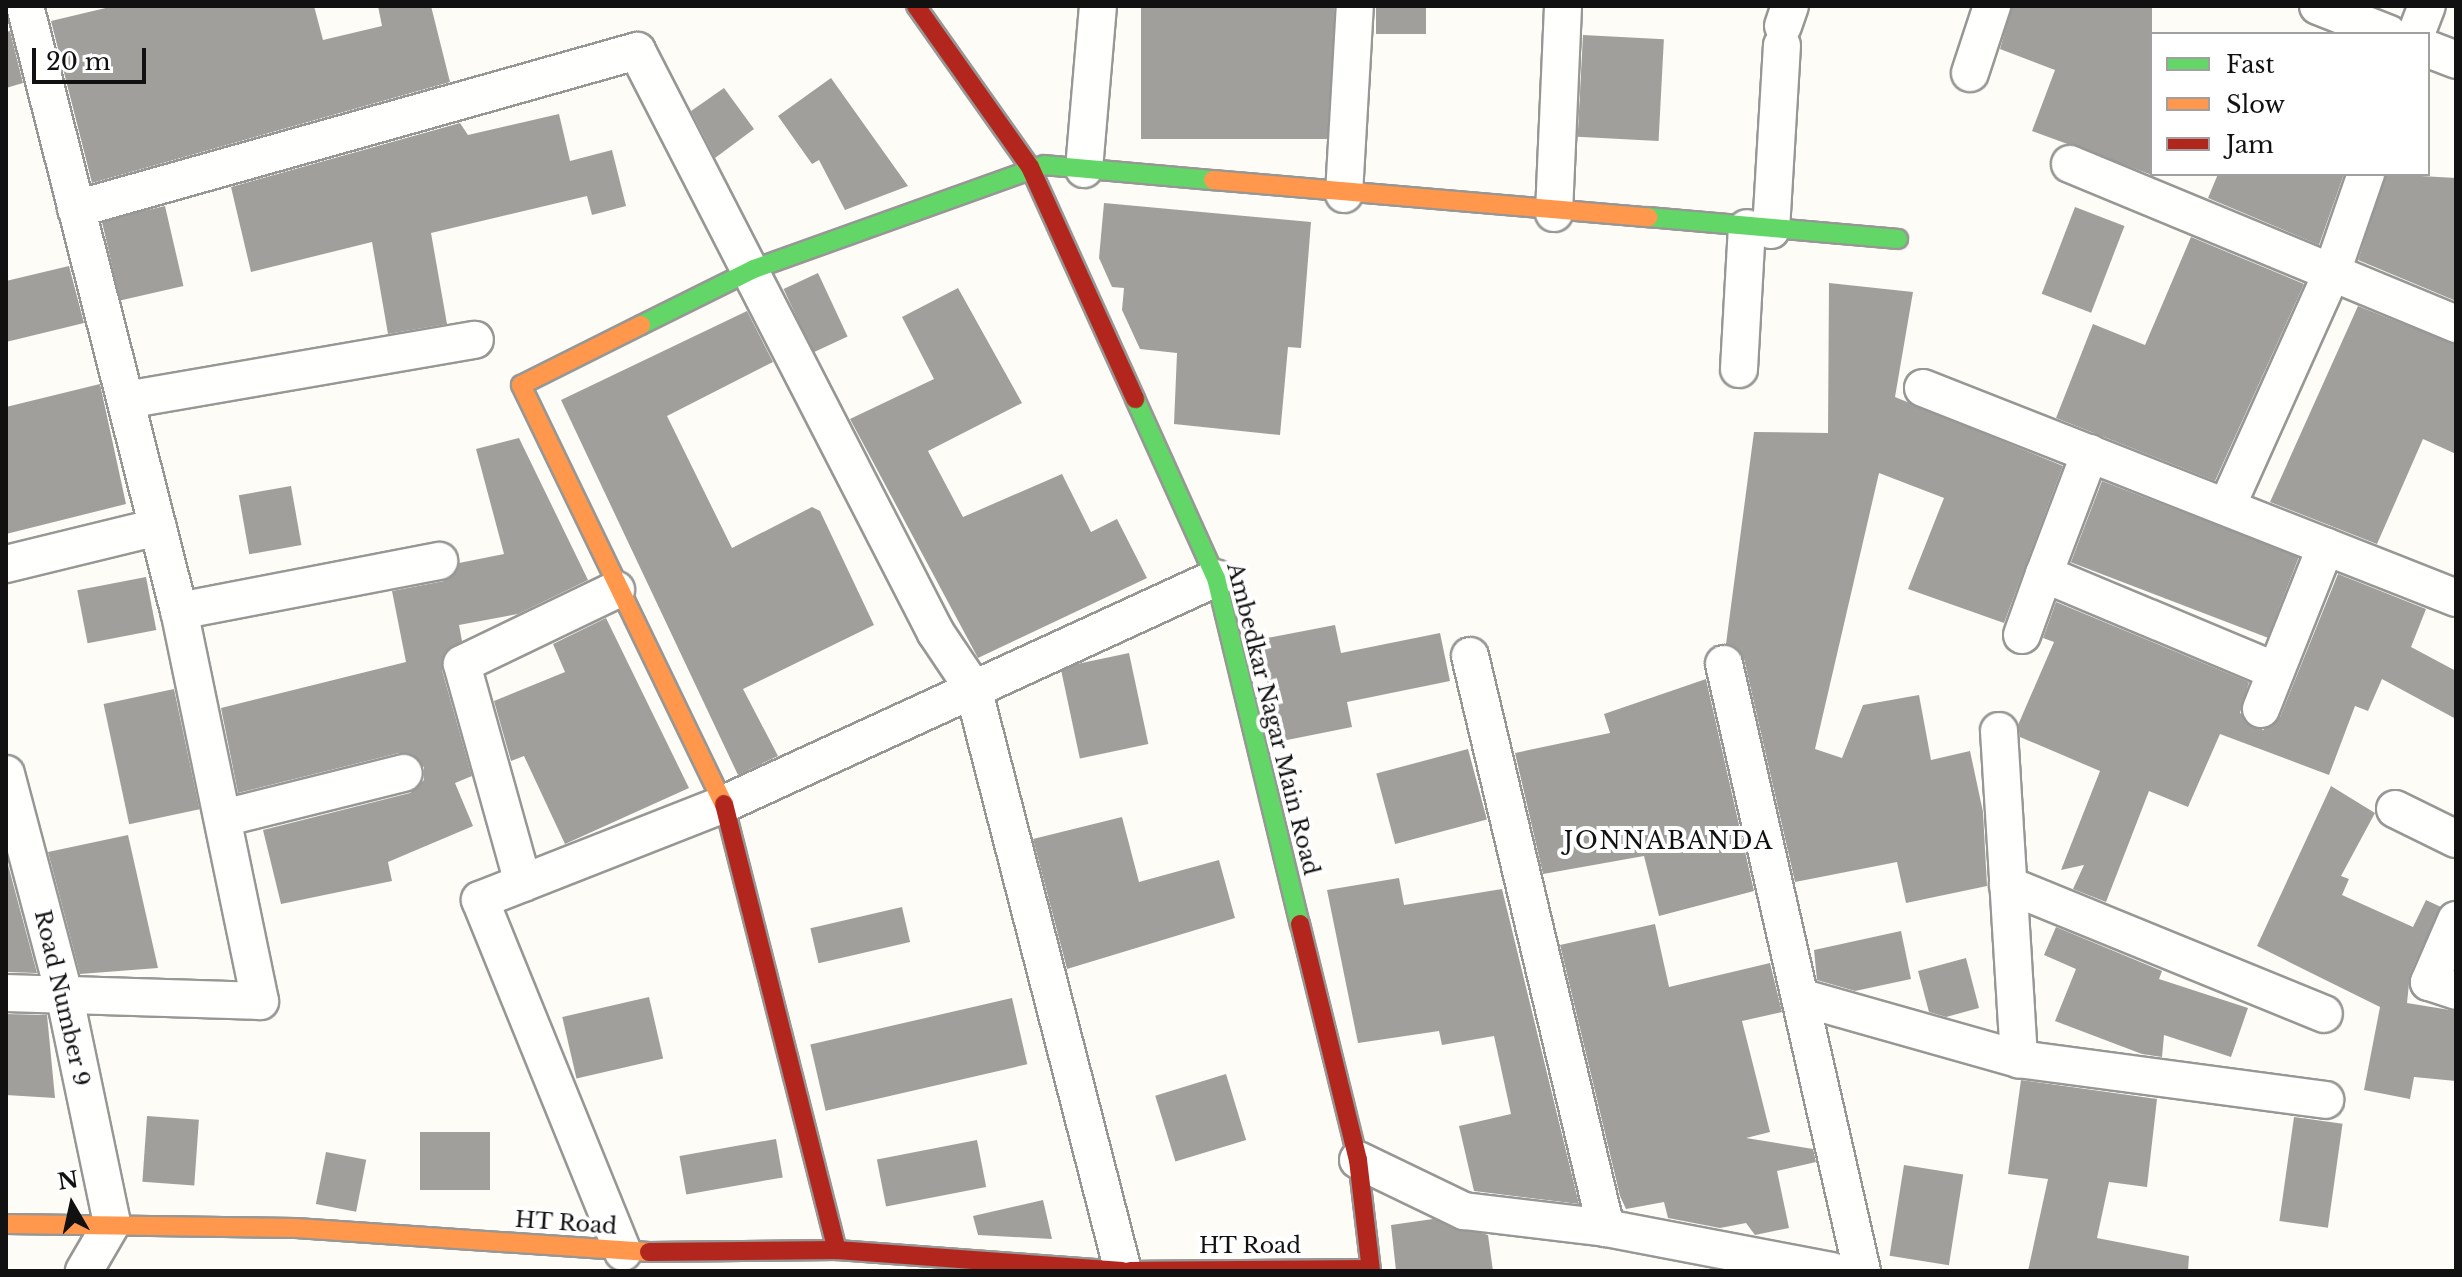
<!DOCTYPE html>
<html>
<head>
<meta charset="utf-8">
<style>
	body { margin:0 }
	#map { position:relative; width:2462px; height:1277px; overflow:hidden; background:#fdfcf7; font-family:"Libre Baskerville",serif }
	div>[style] { position:absolute }
	[style*='--x'] { left:calc(var(--x)*1px); top:calc(var(--y)*1px); width:calc(var(--w)*1px); rotate:calc(var(--a)*1deg) }
	.building>* { inset:0; background:#a19f9c; transform-origin:0 0 }
	.roads { filter:drop-shadow(2px 0 #979795) drop-shadow(-2px 0 #979795) drop-shadow(0 2px #979795) drop-shadow(0 -2px #979795) }
	.street>* { height:36px; margin:-18px; padding:0 18px; transform-origin:18px; border-radius:18px; background:#fffffe }
	.fast>* { height:18px; margin:-9px; padding:0 9px; transform-origin:9px; border-radius:9px; background:#63d668 }
	.slow>* { height:18px; margin:-9px; padding:0 9px; transform-origin:9px; border-radius:9px; background:#ff974d }
	.jam>* { height:18px; margin:-9px; padding:0 9px; transform-origin:9px; border-radius:9px; background:#b3261e }
	span { translate:-50% -50%; white-space:nowrap; text-align:center; line-height:1.15; -webkit-text-stroke:8px #fff; paint-order:stroke }
	.street-label { font-size:22px; color:#111 }
	.neighbourhood-label { font-size:24px; color:#111; letter-spacing:2px }
	.frame { position:absolute; inset:0; border:8px solid #111; pointer-events:none }
	.legend { position:absolute; left:2150px; top:32px; width:280px; height:144px; box-sizing:border-box; background:#fff; border:2px solid #a0a0a0; margin:0; padding:10px 14px; list-style:none; font-size:24px; color:#111 }
	.legend li { display:flex; align-items:center; gap:16px; height:40px }
	.legend b { width:40px; border:2px solid #a0a0a0 }
	.north { position:absolute; left:32px; top:1165px; width:80px; height:80px; -webkit-text-stroke:6px #fff; paint-order:stroke; rotate:351deg; font-size:22px; font-weight:700; line-height:32px; text-align:center; color:#111 }
	.north::after { content:''; display:block; margin:auto; width:28px; height:36px; background:#111; clip-path:polygon(50% 0,100% 100%,50% 72%,0 100%) }
	.scale { position:absolute; left:32px; top:48px; width:114px; height:36px; box-sizing:border-box; border:4px solid #111; border-top:0; padding-left:10px; font-size:24px; line-height:28px; white-space:nowrap; color:#111; -webkit-text-stroke:6px #fff; paint-order:stroke }
</style>
</head>
<body>
<div id="map">
	<div class="building">
		<div style="clip-path:polygon(114px 6px,314px 6px,323px 40px,382px 26px,378px 6px,431px 6px,450px 82px,92px 183px,51px 21px)"></div>
		<div style="left:1141px;top:6px;width:193px;height:133px"></div>
		<div style="left:1376px;top:6px;width:50px;height:28px"></div>
		<div style="clip-path:polygon(2012px 6px,2152px 6px,2152px 175px,2032px 131px,2055px 70px,2000px 49px)"></div>
		<div style="clip-path:polygon(10px 31px,23px 83px,6px 88px,6px 32px)"></div>
		<div style="left:1583px;top:35px;width:81px;height:102px;rotate:3deg"></div>
		<div style="clip-path:polygon(831px 78px,908px 186px,845px 210px,819px 160px,812px 164px,778px 116px)"></div>
		<div style="clip-path:polygon(724px 88px,754px 129px,715px 158px,691px 111px)"></div>
		<div style="clip-path:polygon(559px 114px,570px 161px,612px 150px,626px 206px,592px 215px,587px 196px,431px 233px,447px 324px,388px 334px,372px 242px,251px 272px,231px 187px,460px 123px,468px 135px)"></div>
		<div style="clip-path:polygon(2218px 174px,2344px 174px,2319px 245px,2208px 198px)"></div>
		<div style="clip-path:polygon(2386px 174px,2456px 178px,2456px 301px,2358px 260px)"></div>
		<div style="clip-path:polygon(1104px 203px,1311px 222px,1301px 348px,1288px 347px,1280px 435px,1174px 424px,1177px 353px,1140px 349px,1122px 310px,1124px 288px,1112px 287px,1099px 258px)"></div>
		<div style="left:165px;top:206px;width:82px;height:65px;rotate:77deg"></div>
		<div style="left:2075px;top:207px;width:53px;height:93px;rotate:21deg"></div>
		<div style="clip-path:polygon(2191px 237px,2304px 284px,2215px 481px,2056px 418px,2093px 324px,2145px 345px)"></div>
		<div style="clip-path:polygon(69px 266px,84px 323px,6px 342px,6px 281px)"></div>
		<div style="left:818px;top:273px;width:70px;height:38px;rotate:65deg"></div>
		<div style="clip-path:polygon(1829px 283px,1913px 292px,1895px 397px,2063px 466px,2004px 623px,1908px 589px,1944px 498px,1879px 473px,1815px 749px,1842px 758px,1863px 705px,1919px 695px,1931px 760px,1970px 751px,1983px 812px,1987px 886px,1906px 903px,1897px 862px,1795px 882px,1744px 659px,1726px 644px,1754px 432px,1828px 433px)"></div>
		<div style="clip-path:polygon(958px 288px,1022px 403px,928px 451px,963px 517px,1062px 474px,1091px 532px,1117px 519px,1147px 578px,978px 658px,850px 419px,934px 379px,902px 317px)"></div>
		<div style="clip-path:polygon(2358px 306px,2456px 345px,2456px 454px,2423px 439px,2377px 544px,2270px 502px)"></div>
		<div style="clip-path:polygon(747px 311px,773px 362px,667px 416px,732px 548px,812px 507px,820px 511px,874px 625px,743px 689px,778px 756px,738px 775px,561px 400px)"></div>
		<div style="clip-path:polygon(100px 384px,126px 504px,6px 534px,6px 407px)"></div>
		<div style="clip-path:polygon(519px 438px,588px 580px,518px 614px,459px 625px,462px 641px,445px 652px,442px 670px,472px 776px,455px 783px,473px 826px,388px 862px,392px 881px,281px 904px,263px 830px,410px 793px,424px 780px,424px 767px,399px 753px,238px 793px,221px 708px,406px 662px,392px 591px,444px 581px,459px 563px,504px 554px,476px 449px)"></div>
		<div style="left:2102px;top:481px;width:211px;height:87px;rotate:21deg"></div>
		<div style="left:291px;top:486px;width:60px;height:53px;rotate:80deg"></div>
		<div style="clip-path:polygon(2338px 574px,2426px 609px,2411px 647px,2456px 671px,2456px 719px,2382px 679px,2368px 711px,2355px 706px,2329px 775px,2220px 734px,2188px 807px,2149px 791px,2106px 902px,2073px 889px,2084px 865px,2061px 870px,2100px 771px,2020px 737px,2018px 725px,2054px 642px,2043px 638px,2056px 602px,2249px 682px,2240px 713px,2263px 730px,2280px 717px)"></div>
		<div style="left:146px;top:577px;width:54px;height:70px;rotate:79deg"></div>
		<div style="clip-path:polygon(606px 618px,689px 788px,565px 844px,524px 756px,511px 761px,494px 701px,565px 672px,553px 644px)"></div>
		<div style="clip-path:polygon(1335px 625px,1341px 653px,1440px 633px,1450px 681px,1347px 702px,1352px 727px,1282px 741px,1257px 640px)"></div>
		<div style="left:1129px;top:653px;width:93px;height:70px;rotate:78deg"></div>
		<div style="clip-path:polygon(1706px 679px,1754px 891px,1659px 916px,1644px 856px,1543px 874px,1515px 753px,1610px 733px,1604px 714px)"></div>
		<div style="left:174px;top:689px;width:123px;height:72px;rotate:78deg"></div>
		<div style="left:1468px;top:749px;width:73px;height:95px;rotate:75deg"></div>
		<div style="clip-path:polygon(2331px 786px,2375px 813px,2341px 876px,2349px 879px,2342px 895px,2413px 927px,2426px 900px,2441px 907px,2410px 974px,2407px 1003px,2456px 1011px,2456px 1081px,2414px 1077px,2410px 1099px,2364px 1090px,2380px 1007px,2257px 946px)"></div>
		<div style="clip-path:polygon(1122px 817px,1139px 882px,1219px 860px,1235px 918px,1067px 969px,1033px 839px)"></div>
		<div style="clip-path:polygon(128px 835px,158px 968px,80px 974px,48px 852px)"></div>
		<div style="clip-path:polygon(6px 861px,7px 861px,37px 973px,6px 972px)"></div>
		<div style="clip-path:polygon(1399px 878px,1404px 905px,1502px 889px,1579px 1204px,1474px 1191px,1459px 1126px,1511px 1114px,1494px 1036px,1442px 1045px,1439px 1031px,1358px 1043px,1327px 890px)"></div>
		<div style="left:902px;top:907px;width:36px;height:94px;rotate:77deg"></div>
		<div style="clip-path:polygon(1655px 924px,1669px 987px,1770px 963px,1782px 1012px,1742px 1021px,1770px 1132px,1746px 1138px,1813px 1149px,1816px 1162px,1777px 1171px,1789px 1228px,1755px 1235px,1746px 1223px,1720px 1228px,1668px 1218px,1664px 1202px,1626px 1209px,1620px 1196px,1560px 945px)"></div>
		<div style="clip-path:polygon(2056px 927px,2162px 971px,2159px 979px,2248px 1008px,2231px 1057px,2164px 1035px,2162px 1057px,2142px 1054px,2055px 1021px,2076px 969px,2044px 955px)"></div>
		<div style="clip-path:polygon(1901px 931px,1911px 979px,1855px 991px,1817px 980px,1814px 950px)"></div>
		<div style="clip-path:polygon(1966px 958px,1979px 1008px,1946px 1017px,1929px 1012px,1918px 971px)"></div>
		<div style="left:649px;top:997px;width:63px;height:89px;rotate:77deg"></div>
		<div style="left:1012px;top:998px;width:68px;height:207px;rotate:77deg"></div>
		<div style="clip-path:polygon(6px 1014px,47px 1015px,55px 1098px,6px 1095px)"></div>
		<div style="left:1226px;top:1074px;width:69px;height:74px;rotate:73deg"></div>
		<div style="clip-path:polygon(2021px 1080px,2157px 1099px,2147px 1187px,2109px 1182px,2097px 1238px,2189px 1256px,2188px 1271px,2028px 1271px,2048px 1179px,2008px 1174px)"></div>
		<div style="left:147px;top:1116px;width:52px;height:66px;rotate:4deg"></div>
		<div style="left:2294px;top:1117px;width:49px;height:105px;rotate:8deg"></div>
		<div style="left:420px;top:1132px;width:70px;height:58px"></div>
		<div style="left:776px;top:1139px;width:39px;height:98px;rotate:80deg"></div>
		<div style="left:977px;top:1140px;width:48px;height:102px;rotate:79deg"></div>
		<div style="left:326px;top:1152px;width:41px;height:53px;rotate:11deg"></div>
		<div style="left:1904px;top:1165px;width:60px;height:92px;rotate:9deg"></div>
		<div style="clip-path:polygon(1043px 1200px,1052px 1239px,978px 1235px,973px 1216px)"></div>
		<div style="clip-path:polygon(1433px 1219px,1488px 1235px,1493px 1271px,1396px 1271px,1391px 1225px)"></div>
	</div>
	<div class="roads">
		<div class="street">
			<div style="--x:2318;--y:6;--w:76;--a:21.5"></div>
			<div style="--x:1783;--y:26;--w:21;--a:-71"></div>
			<div style="--x:2416;--y:34;--w:30;--a:-69"></div>
			<div style="--x:2428;--y:49;--w:30;--a:21"></div>
			<div style="--x:1970;--y:73;--w:71;--a:-71.8"></div>
			<div style="--x:2070;--y:164;--w:418;--a:22.5"></div>
			<div style="--x:1084;--y:169;--w:164;--a:-85.1"></div>
			<div style="--x:1344;--y:194;--w:188;--a:-86.7"></div>
			<div style="--x:76;--y:209;--w:583;--a:-15.73"></div>
			<div style="--x:637;--y:51;--w:654;--a:62.81"></div>
			<div style="--x:936;--y:633;--w:66;--a:56.1"></div>
			<div style="--x:973;--y:688;--w:602;--a:75.57"></div>
			<div style="--x:1554;--y:213;--w:207;--a:-87.5"></div>
			<div style="--x:1771;--y:230;--w:185;--a:-86.6"></div>
			<div style="--x:1739;--y:369;--w:141;--a:-86.8"></div>
			<div style="--x:1923;--y:388;--w:573;--a:21.5"></div>
			<div style="--x:126;--y:400;--w:354;--a:-9.8"></div>
			<div style="--x:2090;--y:453;--w:129;--a:110.8"></div>
			<div style="--x:2044;--y:574;--w:249;--a:22.7"></div>
			<div style="--x:2227;--y:506;--w:256;--a:-65.8"></div>
			<div style="--x:2332;--y:272;--w:104;--a:-70.9"></div>
			<div style="--x:6;--y:564;--w:156;--a:-13.7"></div>
			<div style="--x:179;--y:611;--w:265;--a:-10.9"></div>
			<div style="--x:2022;--y:635;--w:65;--a:-70.2"></div>
			<div style="--x:1470;--y:656;--w:588;--a:76.63"></div>
			<div style="--x:1724;--y:664;--w:622;--a:77.19"></div>
			<div style="--x:2261;--y:709;--w:175;--a:-68.3"></div>
			<div style="--x:1999;--y:731;--w:329;--a:86.5"></div>
			<div style="--x:6;--y:774;--w:232;--a:75.2"></div>
			<div style="--x:65;--y:998;--w:230;--a:78.2"></div>
			<div style="--x:112;--y:1223;--w:56;--a:120.3"></div>
			<div style="--x:2395;--y:809;--w:68;--a:26.2"></div>
			<div style="--x:227;--y:817;--w:182;--a:-14"></div>
			<div style="--x:523;--y:883;--w:227;--a:-105.6"></div>
			<div style="--x:462;--y:664;--w:171;--a:-25.7"></div>
			<div style="--x:2008;--y:885;--w:341;--a:22.2"></div>
			<div style="--x:2456;--y:920;--w:68;--a:113.5"></div>
			<div style="--x:2429;--y:982;--w:28;--a:18"></div>
			<div style="--x:6;--y:993;--w:254;--a:1.8"></div>
			<div style="--x:260;--y:1001;--w:398;--a:-101.7"></div>
			<div style="--x:179;--y:611;--w:624;--a:-104.28"></div>
			<div style="--x:1803;--y:998;--w:224;--a:15.8"></div>
			<div style="--x:2019;--y:1059;--w:309;--a:7.6"></div>
			<div style="--x:1358;--y:1160;--w:118;--a:25.7"></div>
			<div style="--x:1464;--y:1211;--w:143;--a:6.8"></div>
			<div style="--x:1606;--y:1228;--w:230;--a:10.8"></div>
			<div style="--x:623;--y:1252;--w:380;--a:-112.1"></div>
			<div style="--x:480;--y:900;--w:262;--a:-21.5"></div>
			<div style="--x:724;--y:804;--w:541;--a:-24.67"></div>
		</div>
		<div class="fast">
			<div style="--x:1648;--y:217;--w:251;--a:5"></div>
			<div style="--x:641;--y:325;--w:126;--a:-26.4"></div>
			<div style="--x:754;--y:269;--w:308;--a:-19.7"></div>
			<div style="--x:1044;--y:165;--w:170;--a:5.1"></div>
			<div style="--x:1135;--y:399;--w:196;--a:65.7"></div>
			<div style="--x:1216;--y:578;--w:356;--a:76.4"></div>
		</div>
		<div class="slow">
			<div style="--x:1213;--y:180;--w:437;--a:4.9"></div>
			<div style="--x:641;--y:325;--w:134;--a:153.4"></div>
			<div style="--x:521;--y:385;--w:466;--a:64.2"></div>
			<div style="--x:6;--y:1224;--w:290;--a:0.8"></div>
			<div style="--x:296;--y:1228;--w:354;--a:3.9"></div>
		</div>
		<div class="jam">
			<div style="--x:916;--y:6;--w:197;--a:54.7"></div>
			<div style="--x:1030;--y:167;--w:255;--a:65.6"></div>
			<div style="--x:724;--y:804;--w:460;--a:75.8"></div>
			<div style="--x:1300;--y:924;--w:243;--a:76.2"></div>
			<div style="--x:1358;--y:1160;--w:112;--a:83.3"></div>
			<div style="--x:649;--y:1252;--w:188;--a:-0.6"></div>
			<div style="--x:837;--y:1250;--w:286;--a:4.2"></div>
			<div style="--x:1130;--y:1271;--w:240;--a:-0.5"></div>
		</div>
	</div>
	<div class="street-label">
		<span style="left:1273px;top:719px;rotate:76deg">Ambedkar Nagar Main Road</span>
		<span style="left:62px;top:998px;rotate:77deg">Road Number 9</span>
		<span style="left:566px;top:1223px;rotate:4deg">HT Road</span>
		<span style="left:1250px;top:1246px">HT Road</span>
	</div>
	<div class="neighbourhood-label">
		<span style="left:1669px;top:841px">JONNABANDA</span>
	</div>
	<div class="frame"></div>
	<ul class="legend">
	<li><b style="height:10px;background:#63d668"></b>Fast</li>
	<li><b style="height:10px;background:#ff974d"></b>Slow</li>
	<li><b style="height:10px;background:#b3261e"></b>Jam</li>
	</ul>
	<div class="north">N</div>
	<div class="scale">20 m</div>
</div>
</body>
</html>
